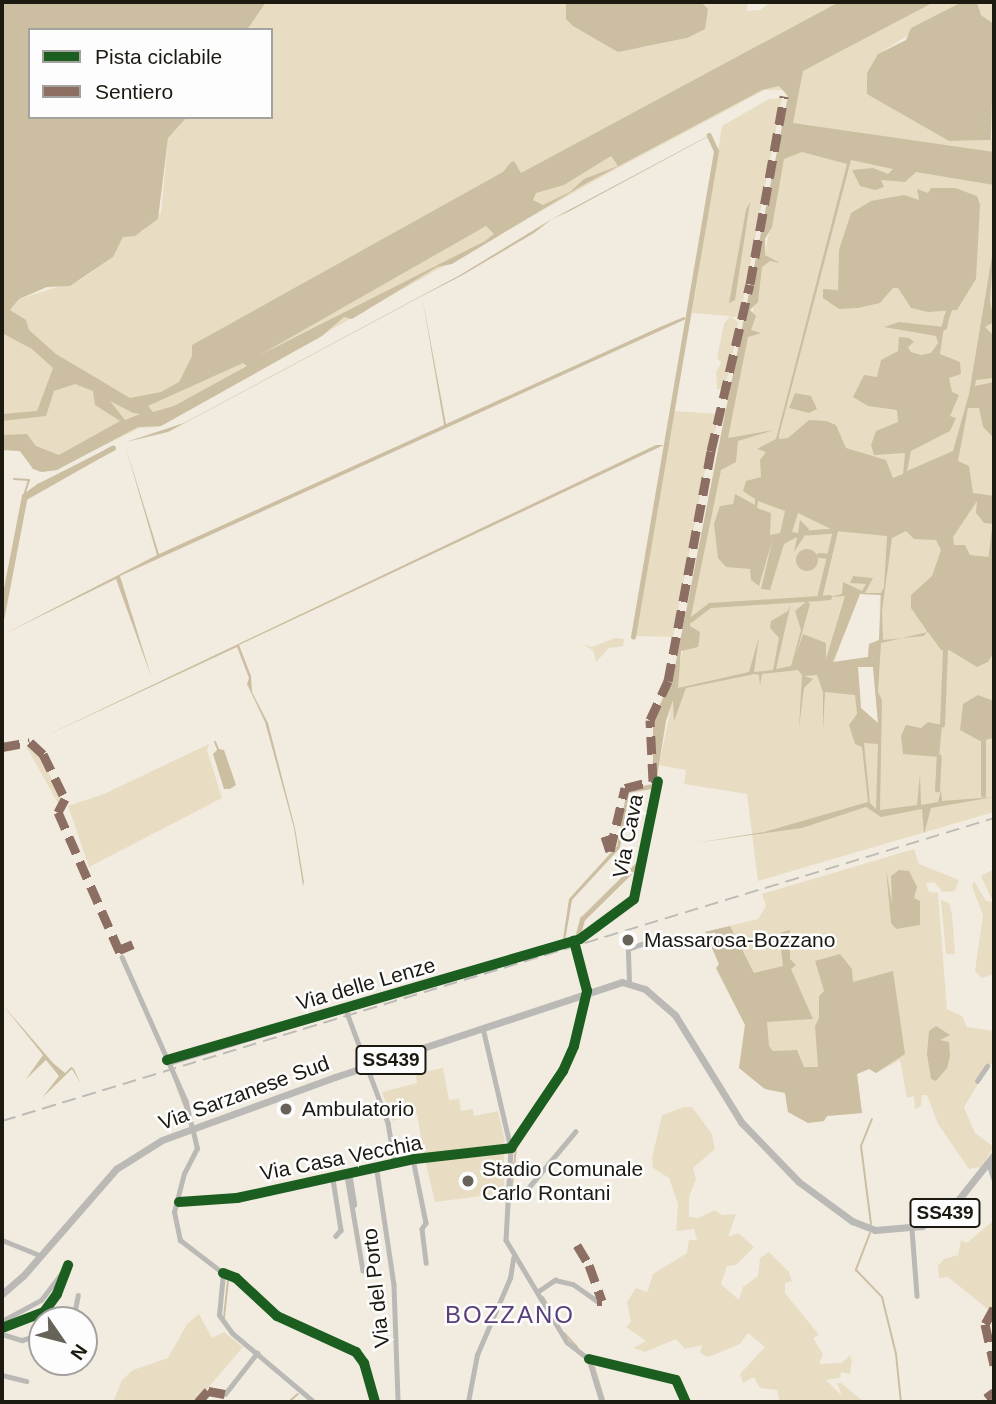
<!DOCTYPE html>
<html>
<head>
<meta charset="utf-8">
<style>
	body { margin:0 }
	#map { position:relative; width:996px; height:1404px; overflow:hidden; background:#f2ece0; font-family:Helvetica,sans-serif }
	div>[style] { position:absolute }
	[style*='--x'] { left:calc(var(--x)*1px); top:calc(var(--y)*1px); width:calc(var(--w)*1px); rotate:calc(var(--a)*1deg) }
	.green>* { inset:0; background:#e8ddc3 }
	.water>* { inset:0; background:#ccbea1 }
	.round { border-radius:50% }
	.stream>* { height:2px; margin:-1px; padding:0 1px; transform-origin:1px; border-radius:1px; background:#ccbea1 }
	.canal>* { height:4.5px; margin:-2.25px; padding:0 2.25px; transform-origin:2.25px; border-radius:2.25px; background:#ccbea1 }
	.minor>* { height:4.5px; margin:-2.25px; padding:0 2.25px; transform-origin:2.25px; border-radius:2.25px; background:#bab9b5 }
	.tertiary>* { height:5px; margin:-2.5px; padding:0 2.5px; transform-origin:2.5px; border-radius:2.5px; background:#bab9b5 }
	.primary>* { height:7px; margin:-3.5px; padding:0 3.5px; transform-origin:3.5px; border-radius:3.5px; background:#bab9b5 }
	.rail>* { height:2px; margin-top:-1px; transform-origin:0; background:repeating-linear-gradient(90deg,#bcbbb7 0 14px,transparent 0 21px) }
	.quiet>* { height:9px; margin-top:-4.5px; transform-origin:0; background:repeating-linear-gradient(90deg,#8d6e63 0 18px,transparent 0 27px) }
	.cycleway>* { height:10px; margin:-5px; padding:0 5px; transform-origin:5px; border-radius:5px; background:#1b5e20 }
	.dots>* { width:19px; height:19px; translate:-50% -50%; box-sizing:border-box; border:4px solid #fdfdfd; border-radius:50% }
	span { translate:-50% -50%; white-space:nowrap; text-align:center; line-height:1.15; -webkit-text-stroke:5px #fdfdfd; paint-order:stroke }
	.shield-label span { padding:2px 5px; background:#fdfdfd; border:2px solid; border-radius:5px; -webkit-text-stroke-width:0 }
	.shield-label { font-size:19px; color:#1c1911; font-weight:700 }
	.street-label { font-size:21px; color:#1c1911 }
	.poi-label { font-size:21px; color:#1c1911 }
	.left { translate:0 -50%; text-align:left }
	.quarter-label { font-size:24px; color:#5a3e79; letter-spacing:2px }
	.frame { position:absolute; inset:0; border:4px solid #1c1911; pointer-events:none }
	.legend { position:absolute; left:28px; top:28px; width:245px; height:91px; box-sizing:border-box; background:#fdfdfd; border:2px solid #a3a29f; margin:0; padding:9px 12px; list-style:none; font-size:21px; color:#1c1911 }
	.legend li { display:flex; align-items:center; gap:14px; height:35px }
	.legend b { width:35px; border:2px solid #a3a29f }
	.north { position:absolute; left:28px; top:1306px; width:70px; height:70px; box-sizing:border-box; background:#fdfdfd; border:2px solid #a3a29f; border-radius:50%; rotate:125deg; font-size:19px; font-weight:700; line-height:28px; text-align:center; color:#1c1911 }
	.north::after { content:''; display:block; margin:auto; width:24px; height:32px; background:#676359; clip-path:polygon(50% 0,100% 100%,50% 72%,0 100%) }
</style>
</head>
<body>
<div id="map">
	<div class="green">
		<div style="clip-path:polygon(evenodd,266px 2px,566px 2px,566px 19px,644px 47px,687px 38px,708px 9px,701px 2px,748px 2px,747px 11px,760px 10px,771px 2px,962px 2px,878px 54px,923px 126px,949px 141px,991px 140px,994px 133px,994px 812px,758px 881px,747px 794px,684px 784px,686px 770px,659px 765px,771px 223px,790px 112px,785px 90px,765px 90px,605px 175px,159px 427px,140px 428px,62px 466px,39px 472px,19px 451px,2px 450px,2px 321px,19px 299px,80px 280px,113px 257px,123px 237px,143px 231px,161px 213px,168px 138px,187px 117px,271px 117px,271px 30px,247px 30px,266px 2px,860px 594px,880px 595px,879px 640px,869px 644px,868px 657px,834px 662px,860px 594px,266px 2px,858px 667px,873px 667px,878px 723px,861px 708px,858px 667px)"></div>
		<div style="clip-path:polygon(977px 2px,994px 2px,994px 24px,981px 15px)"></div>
		<div style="clip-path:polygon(782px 98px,740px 317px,731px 317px,738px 322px,730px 370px,723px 389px,717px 389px,716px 372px,721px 363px,717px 358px,724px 324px,730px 316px,692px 313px,722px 126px,769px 99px)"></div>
		<div style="clip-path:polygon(673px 411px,720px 414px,708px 455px,673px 637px,634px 636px)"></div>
		<div style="clip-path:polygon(615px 638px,624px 639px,623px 646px,609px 648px,596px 662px,593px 650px,582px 644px,592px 647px)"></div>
		<div style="clip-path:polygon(33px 744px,63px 800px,59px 805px,26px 746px)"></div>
		<div style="clip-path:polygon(209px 744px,207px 750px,222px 798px,89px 867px,68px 806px,104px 794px)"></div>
		<div style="clip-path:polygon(914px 849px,919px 864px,959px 880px,955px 891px,943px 892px,934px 882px,926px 883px,929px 892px,938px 893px,947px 1009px,962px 1016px,967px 1027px,994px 1031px,994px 1065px,990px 1064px,964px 1107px,975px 1133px,994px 1147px,981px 1167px,969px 1169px,938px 1124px,927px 1095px,922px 1095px,921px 1106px,915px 1109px,914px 1096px,907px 1098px,900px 1060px,876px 1073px,869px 1069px,857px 1074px,862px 1113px,827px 1116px,824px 1121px,808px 1123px,788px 1112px,785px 1093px,765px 1089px,739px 1068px,745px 1025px,716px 968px,719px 964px,705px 932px,758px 919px,766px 906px,762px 894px)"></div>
		<div style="clip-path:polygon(994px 869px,994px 974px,982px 978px,975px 971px,983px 915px,972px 886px,974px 881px,986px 901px,993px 902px,981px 876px)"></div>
		<div style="clip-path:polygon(941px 900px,949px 903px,952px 914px,955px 954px,946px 954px)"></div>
		<div style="clip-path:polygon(420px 1052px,424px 1072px,443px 1068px,449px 1100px,459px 1099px,461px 1111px,473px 1109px,474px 1116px,498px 1111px,505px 1141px,502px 1145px,439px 1157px,424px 1155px,417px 1114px,392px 1121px,382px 1092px,417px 1083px,411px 1055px)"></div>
		<div style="clip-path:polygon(684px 1107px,692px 1107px,712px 1134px,715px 1149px,693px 1168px,696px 1179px,689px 1197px,689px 1217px,698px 1218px,715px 1210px,722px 1215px,736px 1214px,728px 1237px,738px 1233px,754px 1247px,736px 1265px,727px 1266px,721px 1284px,739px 1300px,743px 1287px,758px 1276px,760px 1258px,769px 1252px,789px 1272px,792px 1281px,785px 1283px,785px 1293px,819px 1335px,813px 1338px,823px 1354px,819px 1364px,842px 1363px,850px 1355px,852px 1361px,850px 1374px,841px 1372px,840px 1378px,826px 1380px,842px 1396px,837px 1383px,841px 1383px,864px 1402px,780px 1402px,777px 1390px,760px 1388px,754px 1377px,743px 1383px,740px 1374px,765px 1347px,748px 1333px,740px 1344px,708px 1357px,700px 1353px,702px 1345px,685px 1349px,676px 1339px,645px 1352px,633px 1348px,646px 1341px,626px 1327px,631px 1322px,627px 1302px,636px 1288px,647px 1292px,653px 1274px,687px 1253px,689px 1240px,697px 1240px,694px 1229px,676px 1231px,678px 1204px,669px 1178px,653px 1168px,652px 1158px,662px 1115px)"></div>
		<div style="clip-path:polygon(504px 1149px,504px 1193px,435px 1202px,425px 1160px)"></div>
		<div style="clip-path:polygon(994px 1220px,994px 1306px,990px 1311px,948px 1277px,939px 1278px,938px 1266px,944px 1259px,958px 1255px,961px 1240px,967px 1243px)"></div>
		<div style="clip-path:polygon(199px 1314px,212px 1338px,224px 1332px,243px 1347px,196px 1402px,113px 1402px,122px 1380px,133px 1370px,168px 1358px,187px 1324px)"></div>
	</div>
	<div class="water">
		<div style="clip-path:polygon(evenodd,2px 2px,266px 2px,247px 30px,30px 30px,30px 117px,187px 117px,168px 138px,158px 219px,135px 236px,123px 237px,113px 257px,70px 286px,47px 287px,19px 299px,10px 310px,26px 320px,29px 330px,56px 354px,130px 398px,161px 392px,179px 382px,192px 356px,192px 345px,503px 172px,510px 163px,514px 161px,521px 173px,839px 2px,934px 2px,803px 71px,793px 123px,994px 152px,994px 185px,916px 172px,905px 182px,881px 180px,884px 187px,875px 190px,860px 186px,852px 170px,873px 168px,888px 174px,893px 169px,851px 160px,779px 435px,779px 439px,788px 438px,809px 420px,826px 421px,836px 425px,846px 448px,886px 460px,893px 478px,903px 474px,905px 453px,874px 455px,871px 445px,876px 431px,898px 422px,897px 410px,868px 406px,853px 397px,864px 375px,877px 377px,881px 360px,898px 351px,899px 337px,909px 338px,914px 342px,908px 347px,911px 352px,921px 355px,931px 353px,938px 343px,936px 336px,884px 327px,899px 322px,944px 327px,940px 354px,960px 362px,961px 374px,949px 378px,952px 392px,959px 395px,950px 416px,956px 418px,950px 431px,911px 451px,907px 471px,953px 451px,969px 394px,994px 244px,990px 301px,994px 322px,985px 327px,994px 336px,994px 378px,976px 380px,975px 386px,994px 382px,994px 438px,983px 427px,979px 408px,968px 408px,958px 461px,969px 466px,973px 493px,994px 496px,994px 524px,984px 523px,976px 513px,977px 501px,953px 537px,954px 545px,965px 545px,970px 555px,989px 557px,994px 577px,994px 652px,988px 662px,977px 667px,949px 650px,941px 650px,928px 632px,881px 643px,878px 692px,882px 700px,880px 810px,917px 805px,920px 774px,921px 805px,938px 802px,941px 790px,942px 801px,994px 797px,931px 808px,924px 834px,922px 809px,881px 817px,866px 807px,802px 828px,695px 843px,764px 832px,868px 802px,862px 747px,855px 744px,849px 725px,857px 714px,855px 695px,825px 692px,823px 732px,823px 692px,817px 675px,804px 676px,813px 679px,804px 688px,799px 728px,802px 675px,798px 670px,762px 674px,760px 686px,759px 675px,755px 674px,686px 688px,674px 721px,673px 700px,666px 721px,656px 783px,652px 789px,629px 793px,620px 848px,572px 900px,565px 941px,349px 1007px,563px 939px,569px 899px,617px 846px,627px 789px,653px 784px,653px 719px,673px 677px,788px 96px,779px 86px,762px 90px,585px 184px,452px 264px,437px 267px,352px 319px,344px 317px,322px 336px,161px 426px,138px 427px,57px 470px,42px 472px,33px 469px,20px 451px,2px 450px,2px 435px,27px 434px,36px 446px,59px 455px,120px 421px,95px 405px,93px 391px,75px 384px,54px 391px,46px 416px,2px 421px,2px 414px,37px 411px,53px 368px,32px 349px,2px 333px,2px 2px,802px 152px,847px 164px,776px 439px,757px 449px,766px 452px,760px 460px,761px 477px,746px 481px,743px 491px,755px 499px,755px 505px,735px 494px,733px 504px,720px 506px,714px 524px,718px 558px,726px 567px,750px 569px,751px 580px,759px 586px,773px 538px,761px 589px,770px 590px,784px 544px,797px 537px,794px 552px,809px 529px,800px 520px,798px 533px,792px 532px,798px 513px,835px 531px,887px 536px,884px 587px,881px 593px,865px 593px,873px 578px,853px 576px,850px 583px,866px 584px,862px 591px,843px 582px,842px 594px,829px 597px,845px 596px,826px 659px,826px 643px,803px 634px,796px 655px,810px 604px,807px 601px,795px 611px,801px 630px,791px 666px,776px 669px,791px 603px,788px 611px,771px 621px,770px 628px,779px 638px,773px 670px,754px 672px,759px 637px,749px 672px,678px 688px,681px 651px,698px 647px,699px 641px,700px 632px,690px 626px,690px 621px,721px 470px,736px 462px,738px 441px,774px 430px,728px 438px,748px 337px,761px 333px,751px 330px,756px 316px,750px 310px,758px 302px,762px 267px,770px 261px,780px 263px,765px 255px,765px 239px,772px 227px,784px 159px,802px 152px,2px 2px,611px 156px,618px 166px,584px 179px,570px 192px,543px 205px,533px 200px,536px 193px,564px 185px,611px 156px,2px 2px,486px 226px,494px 234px,485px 241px,258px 356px,486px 226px,2px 2px,243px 363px,247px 366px,174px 406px,153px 412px,148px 406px,243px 363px,2px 2px,110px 401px,133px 413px,140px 414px,125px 420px,110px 401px,2px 2px,758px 501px,785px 511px,780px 533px,770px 535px,771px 513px,757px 508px,758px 501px,2px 2px,906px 531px,914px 539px,936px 540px,941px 550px,932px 576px,911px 595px,911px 608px,927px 631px,924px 636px,883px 640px,882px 611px,892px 538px,906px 531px,2px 2px,860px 594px,881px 595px,879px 640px,869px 644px,868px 657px,833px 662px,860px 594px,2px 2px,858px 667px,873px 667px,878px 723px,861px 708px,858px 667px,2px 2px,864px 743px,878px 744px,876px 809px,870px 803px,864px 743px)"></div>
		<div style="clip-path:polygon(566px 2px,701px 2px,708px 9px,705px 29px,687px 38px,618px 52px,573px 26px,566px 19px)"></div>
		<div style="clip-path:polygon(962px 2px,977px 2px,981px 15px,994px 24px,991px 140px,949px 141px,867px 94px,867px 73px,878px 54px,906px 40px,911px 28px)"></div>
		<div style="clip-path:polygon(708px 136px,709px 136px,568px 212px,552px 219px,534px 233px,461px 276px,422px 296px,446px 424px,660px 327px,684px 317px,686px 319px,120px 576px,152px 679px,116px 579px,2px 635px,157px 555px,125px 445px,159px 554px,444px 425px,422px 296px,168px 432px,126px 442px,184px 423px,460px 275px,552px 219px)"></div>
		<div style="clip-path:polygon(931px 188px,955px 188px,977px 196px,980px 205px,976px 279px,957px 310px,928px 312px,911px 308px,898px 288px,893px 288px,880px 303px,858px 308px,839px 309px,823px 298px,823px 289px,838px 290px,839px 250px,851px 213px,871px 201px,904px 195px,919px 200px,917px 189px,928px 193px)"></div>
		<div style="clip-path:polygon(750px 202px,735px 300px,729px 303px,746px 210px)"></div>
		<div style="clip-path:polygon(795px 393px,811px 396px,817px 409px,809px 413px,789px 408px)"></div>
		<div style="clip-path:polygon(656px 445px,664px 445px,239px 645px,251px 676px,252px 692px,268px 723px,295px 828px,304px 882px,303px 886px,294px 828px,265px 722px,247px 684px,249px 678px,237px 647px,39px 739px)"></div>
		<div class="round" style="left:796px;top:549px;width:22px;height:22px"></div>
		<div style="clip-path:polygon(978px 695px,994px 701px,994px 738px,980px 741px,960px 730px,963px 704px)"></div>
		<div style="clip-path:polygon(928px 722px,942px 725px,939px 757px,903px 754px,901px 736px,906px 725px,921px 728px)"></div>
		<div style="clip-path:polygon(218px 749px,224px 750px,236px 785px,230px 789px,224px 789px,213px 754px)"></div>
		<div style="clip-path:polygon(886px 869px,892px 904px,891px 876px,899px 870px,909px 871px,917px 887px,914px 898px,920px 901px,920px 925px,896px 929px,891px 923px)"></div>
		<div style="clip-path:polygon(730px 926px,754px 973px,783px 966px,779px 933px,790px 930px,790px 959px,796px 965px,791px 969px,813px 1019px,767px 1022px,769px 1046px,773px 1051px,797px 1050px,804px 1067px,818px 1067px,815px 1026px,819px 1018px,819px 996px,824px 991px,815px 961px,840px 954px,852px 969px,853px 982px,893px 971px,905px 1054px,876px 1073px,869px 1069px,857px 1074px,862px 1113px,827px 1116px,824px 1121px,808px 1123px,788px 1112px,785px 1093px,765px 1089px,739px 1068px,745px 1025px,716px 968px,719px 964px,705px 932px)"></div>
		<div style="clip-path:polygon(2px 1004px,53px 1063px,65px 1073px,71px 1067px,74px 1069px,81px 1084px,72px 1069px,42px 1098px,59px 1076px,46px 1060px,26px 1079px,43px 1055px)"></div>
		<div style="clip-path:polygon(936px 1026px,950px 1035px,940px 1040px,949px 1042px,950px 1056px,947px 1068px,936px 1081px,931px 1079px,927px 1054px,929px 1031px)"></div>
	</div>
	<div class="stream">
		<div style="--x:14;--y:479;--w:15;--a:4"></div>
		<div style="--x:29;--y:480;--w:16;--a:108"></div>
		<div style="--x:215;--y:742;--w:8;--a:67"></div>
		<div style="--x:580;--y:949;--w:40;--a:75.6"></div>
		<div style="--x:580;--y:1029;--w:33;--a:-74"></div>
		<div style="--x:240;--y:1039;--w:113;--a:-17"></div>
		<div style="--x:168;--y:1062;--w:51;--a:69.4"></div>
		<div style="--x:511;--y:1193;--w:45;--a:-83.7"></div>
		<div style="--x:516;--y:1148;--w:92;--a:-56.5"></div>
		<div style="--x:567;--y:1071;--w:39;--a:-72"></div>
		<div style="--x:871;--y:1224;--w:79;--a:-97.3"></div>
		<div style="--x:861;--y:1146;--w:29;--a:-68"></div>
		<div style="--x:870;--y:1233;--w:40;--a:111"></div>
		<div style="--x:856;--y:1270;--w:37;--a:46"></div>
		<div style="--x:882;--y:1297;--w:59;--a:76.2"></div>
		<div style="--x:896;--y:1354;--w:48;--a:84.1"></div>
		<div style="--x:543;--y:1297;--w:32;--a:60"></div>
		<div style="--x:224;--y:1318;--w:37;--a:-84"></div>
		<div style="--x:564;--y:1333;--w:19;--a:47"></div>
		<div style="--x:594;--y:1367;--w:37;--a:73"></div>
		<div style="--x:291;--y:1400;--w:9;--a:-41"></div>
	</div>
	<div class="canal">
		<div style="--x:949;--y:310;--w:18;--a:106"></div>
		<div style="--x:944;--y:327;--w:10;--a:-79"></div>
		<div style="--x:946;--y:317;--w:8;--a:-67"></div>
		<div style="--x:819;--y:555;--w:10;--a:6"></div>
		<div style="--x:989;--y:569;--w:39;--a:-83"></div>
		<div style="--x:819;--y:598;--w:10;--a:-6"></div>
		<div style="--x:2;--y:609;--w:115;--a:-79"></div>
		<div style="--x:24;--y:496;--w:17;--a:-36"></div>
		<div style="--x:38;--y:486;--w:84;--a:-26.9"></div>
		<div style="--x:113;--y:448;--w:101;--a:150.4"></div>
		<div style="--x:25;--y:498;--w:122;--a:100.9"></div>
		<div style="--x:690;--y:620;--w:25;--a:-37"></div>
		<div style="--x:710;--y:605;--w:109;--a:-3.7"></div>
		<div style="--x:819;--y:598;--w:69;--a:-76.6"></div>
		<div style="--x:835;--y:531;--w:28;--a:176"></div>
		<div style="--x:633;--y:637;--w:493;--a:-80.3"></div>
		<div style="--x:716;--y:151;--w:17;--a:-115"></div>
		<div style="--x:942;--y:725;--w:74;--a:-87.7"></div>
		<div style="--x:937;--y:790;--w:33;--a:-87"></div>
		<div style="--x:983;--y:795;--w:55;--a:-90"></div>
		<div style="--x:577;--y:938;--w:20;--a:-75"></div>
		<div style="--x:582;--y:919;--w:81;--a:-44.5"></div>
	</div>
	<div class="minor">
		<div style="--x:122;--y:957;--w:158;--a:66"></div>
		<div style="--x:186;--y:1101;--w:27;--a:77"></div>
		<div style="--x:629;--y:982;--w:33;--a:-92"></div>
		<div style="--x:628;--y:949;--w:23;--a:-20"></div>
		<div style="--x:346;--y:1010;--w:121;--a:69.6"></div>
		<div style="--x:388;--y:1123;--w:42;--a:80.3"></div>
		<div style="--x:483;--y:1028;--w:123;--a:76.9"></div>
		<div style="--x:511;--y:1148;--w:92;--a:93.1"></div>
		<div style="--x:506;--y:1240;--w:119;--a:59.1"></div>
		<div style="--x:567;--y:1342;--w:28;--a:38"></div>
		<div style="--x:589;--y:1359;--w:45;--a:73.2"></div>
		<div style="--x:168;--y:1063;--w:430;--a:-16.8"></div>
		<div style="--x:580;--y:939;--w:67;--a:-36.5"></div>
		<div style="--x:634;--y:899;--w:120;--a:-78.5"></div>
		<div style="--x:977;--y:1081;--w:18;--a:-56"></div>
		<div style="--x:413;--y:1159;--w:65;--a:78.5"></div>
		<div style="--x:426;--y:1223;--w:7;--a:124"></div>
		<div style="--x:422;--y:1229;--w:34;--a:83"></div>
		<div style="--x:989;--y:1164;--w:16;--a:72"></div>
		<div style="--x:377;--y:1171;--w:115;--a:81.5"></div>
		<div style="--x:394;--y:1285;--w:117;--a:88"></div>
		<div style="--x:350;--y:1175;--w:30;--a:81"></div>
		<div style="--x:347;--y:1176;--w:96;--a:80.4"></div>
		<div style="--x:333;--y:1179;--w:52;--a:81.1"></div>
		<div style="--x:341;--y:1230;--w:8;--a:130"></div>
		<div style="--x:506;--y:1198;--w:19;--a:-16"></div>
		<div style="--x:524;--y:1193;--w:80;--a:-50.1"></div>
		<div style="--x:179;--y:1202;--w:58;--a:-3.9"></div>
		<div style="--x:237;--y:1198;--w:182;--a:-12.4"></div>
		<div style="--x:415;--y:1159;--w:97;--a:-6.5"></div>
		<div style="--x:511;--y:1148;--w:93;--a:-56"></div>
		<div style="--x:563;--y:1071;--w:27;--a:-66"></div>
		<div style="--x:574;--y:1046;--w:57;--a:-76.7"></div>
		<div style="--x:587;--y:991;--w:52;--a:-104.6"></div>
		<div style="--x:912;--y:1229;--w:67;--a:85.7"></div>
		<div style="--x:223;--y:1273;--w:14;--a:21"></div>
		<div style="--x:236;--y:1278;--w:56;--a:42.8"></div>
		<div style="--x:277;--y:1316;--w:87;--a:24.5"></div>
		<div style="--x:356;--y:1352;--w:14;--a:54"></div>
		<div style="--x:364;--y:1363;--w:41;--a:74.2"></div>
		<div style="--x:537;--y:1292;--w:22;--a:-34"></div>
		<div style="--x:555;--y:1280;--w:18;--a:13"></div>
		<div style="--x:573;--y:1284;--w:29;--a:35"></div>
		<div style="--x:73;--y:1320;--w:25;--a:-79"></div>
		<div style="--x:2;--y:1321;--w:44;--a:-28.3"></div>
		<div style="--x:41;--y:1300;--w:44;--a:-52.4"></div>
		<div style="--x:2;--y:1328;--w:45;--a:-20.9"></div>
		<div style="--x:44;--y:1312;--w:22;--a:-54"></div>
		<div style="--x:57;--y:1294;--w:31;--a:-69"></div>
		<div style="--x:2;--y:1334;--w:21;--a:17"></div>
		<div style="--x:22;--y:1340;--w:21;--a:-17"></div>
		<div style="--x:589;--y:1359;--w:89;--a:13.6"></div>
		<div style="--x:676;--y:1380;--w:24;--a:66"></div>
		<div style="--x:2;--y:1375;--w:25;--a:14"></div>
		<div style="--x:225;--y:1394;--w:52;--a:-52"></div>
		<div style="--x:468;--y:1402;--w:48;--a:-79.2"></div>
		<div style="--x:477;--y:1355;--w:84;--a:-66.8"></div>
		<div style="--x:510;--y:1278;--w:20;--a:-81"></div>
	</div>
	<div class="tertiary">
		<div style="--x:192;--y:1127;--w:22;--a:77"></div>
		<div style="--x:197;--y:1148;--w:28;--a:117"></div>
		<div style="--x:184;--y:1173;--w:40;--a:104.4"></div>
		<div style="--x:174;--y:1212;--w:29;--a:78"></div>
		<div style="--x:180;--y:1240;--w:54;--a:37.5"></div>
		<div style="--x:223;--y:1273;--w:42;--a:95.4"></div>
		<div style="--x:219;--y:1315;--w:22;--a:54"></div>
		<div style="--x:232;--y:1333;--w:107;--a:40.1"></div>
		<div style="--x:2;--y:1240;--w:40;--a:22"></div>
	</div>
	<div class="primary">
		<div style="--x:2;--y:1294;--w:28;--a:-41"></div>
		<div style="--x:23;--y:1276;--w:142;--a:-49"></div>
		<div style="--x:116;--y:1169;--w:54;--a:-32.2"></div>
		<div style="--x:162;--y:1140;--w:184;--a:-20"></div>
		<div style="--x:335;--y:1077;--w:302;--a:-18.3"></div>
		<div style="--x:622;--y:982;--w:24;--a:17"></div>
		<div style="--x:645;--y:989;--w:40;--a:41"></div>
		<div style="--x:675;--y:1015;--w:126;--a:58.3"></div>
		<div style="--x:741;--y:1122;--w:83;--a:46"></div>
		<div style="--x:799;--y:1182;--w:66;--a:36.3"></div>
		<div style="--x:852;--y:1221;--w:25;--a:21"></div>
		<div style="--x:875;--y:1230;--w:47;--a:-4.9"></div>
		<div style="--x:922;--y:1226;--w:34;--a:-30"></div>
		<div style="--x:951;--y:1209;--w:69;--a:-51.5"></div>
	</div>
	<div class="rail">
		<div style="--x:2;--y:1121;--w:1037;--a:-16.98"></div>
	</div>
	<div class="quiet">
		<div style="--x:2;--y:747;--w:28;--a:-10"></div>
		<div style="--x:30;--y:742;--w:18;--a:43"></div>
		<div style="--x:43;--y:754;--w:50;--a:63.9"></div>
		<div style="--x:65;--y:799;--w:15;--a:118"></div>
		<div style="--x:58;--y:812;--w:158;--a:66.2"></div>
		<div style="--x:605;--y:836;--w:16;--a:72"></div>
		<div style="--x:610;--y:851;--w:65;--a:-76.6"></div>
		<div style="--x:625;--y:788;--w:29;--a:-14"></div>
		<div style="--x:653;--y:781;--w:61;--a:-92.8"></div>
		<div style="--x:650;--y:720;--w:43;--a:-65.2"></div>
		<div style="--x:668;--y:681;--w:234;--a:-79.4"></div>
		<div style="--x:711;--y:451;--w:171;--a:-76.9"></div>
		<div style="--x:750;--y:284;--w:191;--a:-79.7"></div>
		<div style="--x:119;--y:950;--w:15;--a:-23"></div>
		<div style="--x:955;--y:1204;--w:10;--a:66"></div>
		<div style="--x:577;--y:1245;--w:23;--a:59"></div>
		<div style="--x:589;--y:1265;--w:38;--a:70"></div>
		<div style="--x:602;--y:1301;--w:5;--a:180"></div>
		<div style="--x:994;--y:1308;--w:18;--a:119"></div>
		<div style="--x:985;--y:1324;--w:42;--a:77.6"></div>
		<div style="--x:986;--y:1398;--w:10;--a:-37"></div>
		<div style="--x:198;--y:1402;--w:15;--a:-48"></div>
		<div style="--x:208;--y:1391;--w:17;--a:10"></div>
	</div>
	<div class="cycleway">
		<div style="--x:167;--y:1060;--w:430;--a:-16.3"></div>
		<div style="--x:580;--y:939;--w:67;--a:-36.5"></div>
		<div style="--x:634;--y:899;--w:120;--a:-78.5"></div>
		<div style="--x:179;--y:1202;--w:58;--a:-3.9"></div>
		<div style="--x:237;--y:1198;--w:182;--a:-12.4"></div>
		<div style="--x:415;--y:1159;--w:97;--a:-6.5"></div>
		<div style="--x:511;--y:1148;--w:93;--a:-56"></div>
		<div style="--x:563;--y:1071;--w:27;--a:-66"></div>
		<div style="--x:574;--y:1046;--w:57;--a:-76.7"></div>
		<div style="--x:587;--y:991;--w:52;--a:-104.6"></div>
		<div style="--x:223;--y:1273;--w:14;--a:21"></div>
		<div style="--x:236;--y:1278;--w:56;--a:42.8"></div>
		<div style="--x:277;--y:1316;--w:87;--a:24.5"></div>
		<div style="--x:356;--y:1352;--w:14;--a:54"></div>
		<div style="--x:364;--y:1363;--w:41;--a:74.2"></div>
		<div style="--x:2;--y:1328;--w:45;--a:-20.9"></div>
		<div style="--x:44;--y:1312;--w:22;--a:-54"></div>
		<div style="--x:57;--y:1294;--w:31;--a:-69"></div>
		<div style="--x:589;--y:1359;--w:89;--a:13.6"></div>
		<div style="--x:676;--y:1380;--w:24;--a:66"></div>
	</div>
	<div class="dots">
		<div style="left:628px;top:940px;background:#676359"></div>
		<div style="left:286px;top:1109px;background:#676359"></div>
		<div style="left:468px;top:1181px;background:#676359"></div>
	</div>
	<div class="shield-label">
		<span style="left:391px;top:1060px">SS439</span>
		<span style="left:945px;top:1213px">SS439</span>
	</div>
	<div class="street-label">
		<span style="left:628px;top:836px;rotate:-79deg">Via Cava</span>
		<span style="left:366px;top:984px;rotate:-16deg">Via delle Lenze</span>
		<span style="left:244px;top:1093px;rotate:-20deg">Via Sarzanese Sud</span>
		<span style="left:341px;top:1158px;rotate:-11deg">Via Casa Vecchia</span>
		<span style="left:376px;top:1288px;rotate:-96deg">Via del Porto</span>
	</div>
	<div class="poi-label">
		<span class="left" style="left:644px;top:940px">Massarosa-Bozzano</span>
		<span class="left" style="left:302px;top:1109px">Ambulatorio</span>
		<span class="left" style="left:482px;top:1181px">Stadio Comunale<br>Carlo Rontani</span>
	</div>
	<div class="quarter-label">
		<span style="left:510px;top:1315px">BOZZANO</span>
	</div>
	<div class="frame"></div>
	<ul class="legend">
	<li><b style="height:9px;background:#1b5e20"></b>Pista ciclabile</li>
	<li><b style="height:9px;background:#8d6e63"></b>Sentiero</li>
	</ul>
	<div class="north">N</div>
</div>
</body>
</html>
